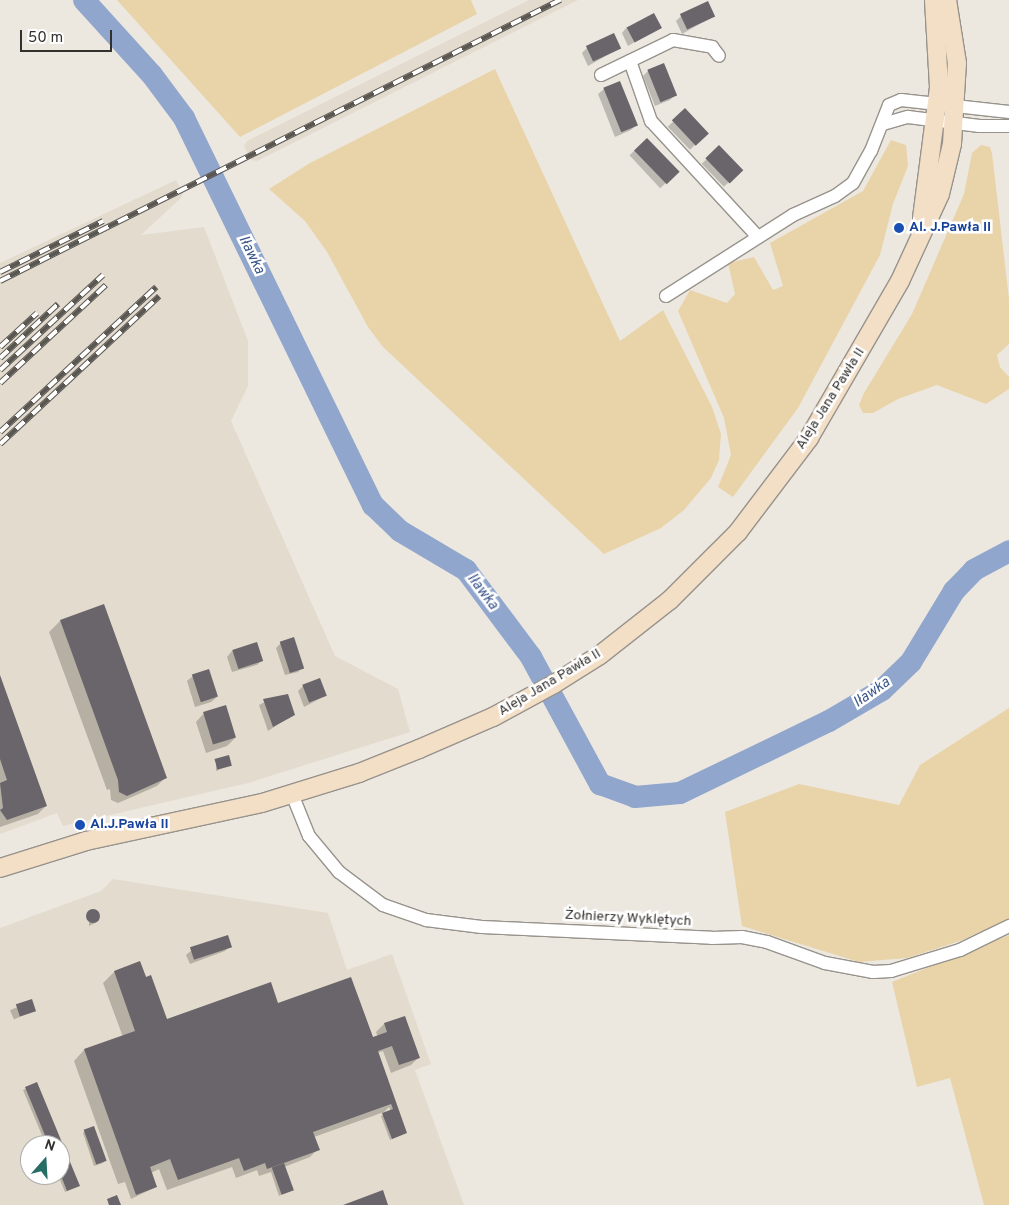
<!DOCTYPE html>
<html>
<head>
<meta charset="utf-8">
<style>
	body { margin:0 }
	#map { position:relative; width:1009px; height:1205px; overflow:hidden; background:#ece8e0; font-family:Overpass,sans-serif }
	div>[style] { position:absolute }
	[style*='--x'] { left:calc(var(--x)*1px); top:calc(var(--y)*1px); width:calc(var(--w)*1px); rotate:calc(var(--a)*1deg) }
	.built>* { inset:0; background:#e3dbcd }
	.green>* { inset:0; background:#e9d4aa }
	.shadow>* { inset:0; background:#0003; transform-origin:0 0 }
	.river>* { height:22px; margin:-11px; padding:0 11px; transform-origin:11px; border-radius:11px; background:#91a6cd }
	.building>* { inset:0; background:#69656b; transform-origin:0 0 }
	.round { border-radius:50% }
	.roads { filter:drop-shadow(1px 0 #97938c) drop-shadow(-1px 0 #97938c) drop-shadow(0 1px #97938c) drop-shadow(0 -1px #97938c) }
	.minor>* { height:12px; margin:-6px; padding:0 6px; transform-origin:6px; border-radius:6px; background:#fff }
	.secondary>* { height:18px; margin:-9px; padding:0 9px; transform-origin:9px; border-radius:9px; background:#f3dec6 }
	.rail>* { height:5.5px; margin-top:-2.75px; transform-origin:0; background:repeating-linear-gradient(90deg,#fff 0 11px,#5a5753 0 22px); box-sizing:border-box; border-block:1px solid #5a5753 }
	.dots>* { width:14px; height:14px; translate:-50% -50%; box-sizing:border-box; border:2px solid #fff; border-radius:50% }
	span { translate:-50% -50%; white-space:nowrap; text-align:center; line-height:1.15; -webkit-text-stroke:5px #fff; paint-order:stroke }
	.transit-label { font-size:14px; color:#164399; font-weight:700 }
	.left { translate:0 -50%; text-align:left }
	.street-label { font-size:14px; color:#33312e }
	.water-label { font-size:15px; color:#3b568b; font-style:italic }
	.north { position:absolute; left:20px; top:1135px; width:50px; height:50px; box-sizing:border-box; background:#fff; border:1px solid #adadab; border-radius:50%; rotate:19deg; font-size:14px; font-weight:700; line-height:20px; text-align:center; color:#33312e }
	.north::after { content:''; display:block; margin:auto; width:18px; height:22px; background:#256d65; clip-path:polygon(50% 0,100% 100%,50% 72%,0 100%) }
	.scale { position:absolute; left:20px; top:30px; width:92px; height:22px; box-sizing:border-box; border:2px solid #33312e; border-top:0; padding-left:6px; font-size:15px; line-height:18px; white-space:nowrap; color:#33312e; -webkit-text-stroke:4px #fff; paint-order:stroke }
</style>
</head>
<body>
<div id="map">
	<div class="built">
		<div style="clip-path:polygon(529px 0,578px 0,257px 161px,251px 160px,244px 146px,247px 141px)"></div>
		<div style="clip-path:polygon(176px 180px,183px 194px,181px 198px,141px 235px,204px 227px,248px 341px,248px 386px,231px 421px,335px 656px,398px 689px,410px 732px,248px 783px,63px 826px,57px 813px,0 834px,0 263px)"></div>
		<div style="clip-path:polygon(evenodd,113px 879px,328px 913px,347px 970px,392px 954px,431px 1064px,415px 1070px,464px 1205px,0 1205px,0 928px,101px 891px,113px 879px,30px 1145px,60px 1145px,60px 1175px,30px 1175px,30px 1145px)"></div>
	</div>
	<div class="green">
		<div style="clip-path:polygon(117px 0,471px 0,477px 14px,240px 137px)"></div>
		<div style="clip-path:polygon(495px 69px,620px 341px,663px 310px,712px 407px,721px 434px,719px 460px,711px 478px,684px 510px,661px 528px,604px 554px,383px 347px,368px 327px,327px 252px,305px 221px,269px 189px,310px 163px)"></div>
		<div style="clip-path:polygon(891px 140px,906px 145px,908px 166px,893px 204px,880px 255px,798px 408px,733px 497px,718px 487px,731px 455px,724px 418px,678px 311px,690px 290px,727px 303px,735px 294px,728px 263px,754px 257px,773px 290px,783px 286px,770px 243px,863px 191px)"></div>
		<div style="clip-path:polygon(981px 145px,990px 147px,992px 153px,1009px 299px,1009px 344px,997px 355px,1000px 367px,1009px 377px,1009px 389px,986px 404px,937px 385px,898px 399px,873px 413px,863px 413px,859px 405px,864px 393px,912px 314px,964px 194px,972px 153px)"></div>
		<div style="clip-path:polygon(1009px 708px,1009px 919px,960px 941px,907px 958px,859px 962px,742px 926px,725px 812px,799px 784px,899px 805px,920px 765px)"></div>
		<div style="clip-path:polygon(1009px 935px,1009px 1205px,984px 1205px,950px 1078px,917px 1087px,892px 982px)"></div>
	</div>
	<div class="shadow">
		<div style="clip-path:polygon(681px 16px,714px 16px,682px 34px,676px 21px)"></div>
		<div style="clip-path:polygon(627px 27px,660px 27px,628px 46px,622px 33px)"></div>
		<div style="clip-path:polygon(587px 48px,620px 48px,588px 66px,582px 53px)"></div>
		<div style="clip-path:polygon(648px 71px,675px 95px,670px 100px,655px 106px,643px 76px)"></div>
		<div style="clip-path:polygon(604px 89px,636px 125px,631px 130px,615px 137px,598px 94px)"></div>
		<div style="left:685px;top:110px;width:32px;height:24px;rotate:46deg"></div>
		<div style="left:647px;top:139px;width:45px;height:24px;rotate:47deg"></div>
		<div style="left:719px;top:147px;width:32px;height:24px;rotate:46deg"></div>
		<div style="clip-path:polygon(103px 606px,165px 778px,157px 786px,118px 803px,111px 800px,110px 789px,107px 790px,49px 632px,60px 621px)"></div>
		<div style="clip-path:polygon(281px 643px,303px 667px,298px 672px,285px 675px,276px 648px)"></div>
		<div style="clip-path:polygon(256px 644px,262px 660px,257px 665px,232px 672px,227px 657px,232px 651px)"></div>
		<div style="clip-path:polygon(193px 676px,217px 697px,211px 702px,195px 707px,187px 681px)"></div>
		<div style="clip-path:polygon(0 678px,46px 806px,38px 814px,0 827px)"></div>
		<div style="clip-path:polygon(303px 686px,325px 696px,304px 707px,298px 691px)"></div>
		<div style="clip-path:polygon(274px 697px,294px 714px,268px 731px,259px 705px)"></div>
		<div style="clip-path:polygon(204px 713px,235px 738px,227px 746px,206px 753px,196px 722px)"></div>
		<div style="clip-path:polygon(216px 760px,231px 765px,216px 771px)"></div>
		<div style="clip-path:polygon(89px 910px,95px 910px,99px 921px,89px 926px)"></div>
		<div style="clip-path:polygon(230px 946px,225px 951px,190px 964px,186px 955px,192px 950px)"></div>
		<div style="clip-path:polygon(140px 963px,166px 1021px,278px 1004px,372px 1039px,378px 1037px,376px 1032px,384px 1024px,404px 1017px,419px 1057px,411px 1065px,391px 1073px,383px 1051px,377px 1053px,395px 1102px,390px 1106px,395px 1104px,406px 1133px,390px 1140px,381px 1116px,391px 1111px,389px 1107px,384px 1112px,314px 1137px,318px 1149px,310px 1157px,284px 1167px,292px 1189px,279px 1196px,271px 1172px,259px 1176px,257px 1170px,236px 1178px,232px 1167px,167px 1190px,159px 1169px,151px 1173px,156px 1187px,131px 1199px,125px 1182px,118px 1184px,74px 1061px,84px 1050px,123px 1037px,103px 983px,114px 972px)"></div>
		<div style="left:31px;top:1001px;width:10px;height:23px;rotate:66deg"></div>
		<div style="clip-path:polygon(36px 1084px,78px 1186px,65px 1192px,58px 1175px,60px 1145px,46px 1145px,23px 1090px)"></div>
		<div style="clip-path:polygon(85px 1131px,105px 1161px,103px 1163px,94px 1166px,83px 1133px)"></div>
	</div>
	<div class="river">
		<div style="--x:84;--y:0;--w:101;--a:47.8"></div>
		<div style="--x:152;--y:75;--w:54;--a:53.3"></div>
		<div style="--x:184;--y:118;--w:431;--a:64"></div>
		<div style="--x:373;--y:505;--w:37;--a:44"></div>
		<div style="--x:400;--y:531;--w:77;--a:30.6"></div>
		<div style="--x:466;--y:570;--w:109;--a:53.2"></div>
		<div style="--x:531;--y:657;--w:145;--a:61.5"></div>
		<div style="--x:600;--y:784;--w:37;--a:20"></div>
		<div style="--x:635;--y:797;--w:45;--a:-5.1"></div>
		<div style="--x:680;--y:793;--w:165;--a:-25.8"></div>
		<div style="--x:829;--y:721;--w:61;--a:-30.3"></div>
		<div style="--x:882;--y:690;--w:40;--a:-44"></div>
		<div style="--x:911;--y:662;--w:83;--a:-58.8"></div>
		<div style="--x:954;--y:591;--w:29;--a:-46"></div>
		<div style="--x:974;--y:570;--w:40;--a:-28"></div>
	</div>
	<div class="building">
		<div style="left:708px;top:1px;width:17px;height:31px;rotate:65deg"></div>
		<div style="left:654px;top:13px;width:17px;height:31px;rotate:62deg"></div>
		<div style="left:614px;top:33px;width:17px;height:31px;rotate:65deg"></div>
		<div style="left:664px;top:63px;width:35px;height:18px;rotate:68deg"></div>
		<div style="left:620px;top:81px;width:48px;height:18px;rotate:68deg"></div>
		<div style="left:685px;top:108px;width:35px;height:18px;rotate:47deg"></div>
		<div style="left:647px;top:138px;width:47px;height:18px;rotate:46deg"></div>
		<div style="left:719px;top:145px;width:35px;height:19px;rotate:46deg"></div>
		<div style="clip-path:polygon(104px 604px,167px 778px,127px 796px,119px 792px,118px 780px,60px 620px)"></div>
		<div style="left:294px;top:637px;width:33px;height:15px;rotate:72deg"></div>
		<div style="left:257px;top:642px;width:20px;height:26px;rotate:72deg"></div>
		<div style="left:209px;top:669px;width:29px;height:18px;rotate:72deg"></div>
		<div style="clip-path:polygon(0 675px,47px 806px,7px 820px,0 810px,3px 808px,0 783px,7px 780px,0 759px)"></div>
		<div style="left:320px;top:678px;width:19px;height:19px;rotate:69deg"></div>
		<div style="clip-path:polygon(288px 694px,295px 715px,273px 727px,263px 699px)"></div>
		<div style="left:226px;top:705px;width:34px;height:24px;rotate:73deg"></div>
		<div style="left:229px;top:755px;width:11px;height:15px;rotate:75deg"></div>
		<div class="round" style="left:86px;top:909px;width:14px;height:14px"></div>
		<div style="left:228px;top:935px;width:13px;height:40px;rotate:72deg"></div>
		<div style="clip-path:polygon(140px 961px,146px 977px,151px 975px,167px 1019px,271px 982px,278px 1003px,351px 977px,373px 1037px,387px 1032px,384px 1023px,405px 1016px,420px 1058px,399px 1065px,392px 1046px,378px 1051px,407px 1133px,392px 1139px,382px 1113px,393px 1109px,391px 1104px,313px 1132px,320px 1150px,267px 1169px,265px 1163px,244px 1171px,239px 1158px,178px 1180px,170px 1159px,150px 1167px,157px 1187px,136px 1195px,84px 1049px,135px 1031px,114px 971px)"></div>
		<div style="left:32px;top:999px;width:13px;height:17px;rotate:72deg"></div>
		<div style="clip-path:polygon(37px 1082px,80px 1186px,67px 1191px,60px 1173px,60px 1145px,49px 1145px,25px 1087px)"></div>
		<div style="left:94px;top:1126px;width:37px;height:11px;rotate:70deg"></div>
		<div style="left:284px;top:1163px;width:29px;height:13px;rotate:70deg"></div>
		<div style="clip-path:polygon(383px 1190px,388px 1205px,343px 1205px)"></div>
		<div style="clip-path:polygon(117px 1195px,121px 1205px,109px 1205px,107px 1199px)"></div>
	</div>
	<div class="roads">
		<div class="minor">
			<div style="--x:630;--y:61;--w:64;--a:70.7"></div>
			<div style="--x:651;--y:121;--w:158;--a:47.3"></div>
			<div style="--x:601;--y:75;--w:80;--a:-25.9"></div>
			<div style="--x:673;--y:40;--w:40;--a:10"></div>
			<div style="--x:712;--y:47;--w:11;--a:52"></div>
			<div style="--x:883;--y:124;--w:26;--a:-16"></div>
			<div style="--x:908;--y:117;--w:72;--a:7.2"></div>
			<div style="--x:979;--y:126;--w:30;--a:0"></div>
			<div style="--x:666;--y:296;--w:151;--a:-32.5"></div>
			<div style="--x:793;--y:215;--w:46;--a:-24.3"></div>
			<div style="--x:835;--y:196;--w:22;--a:-36"></div>
			<div style="--x:853;--y:183;--w:37;--a:-61"></div>
			<div style="--x:871;--y:151;--w:49;--a:-68.6"></div>
			<div style="--x:889;--y:105;--w:13;--a:-23"></div>
			<div style="--x:901;--y:100;--w:109;--a:6.3"></div>
			<div style="--x:292;--y:794;--w:45;--a:68"></div>
			<div style="--x:309;--y:836;--w:47;--a:50.2"></div>
			<div style="--x:339;--y:872;--w:55;--a:36.9"></div>
			<div style="--x:383;--y:905;--w:46;--a:19.2"></div>
			<div style="--x:426;--y:920;--w:56;--a:7.1"></div>
			<div style="--x:482;--y:927;--w:230;--a:2.7"></div>
			<div style="--x:712;--y:938;--w:30;--a:-2"></div>
			<div style="--x:742;--y:937;--w:25;--a:11"></div>
			<div style="--x:767;--y:942;--w:62;--a:19.9"></div>
			<div style="--x:825;--y:963;--w:49;--a:10.6"></div>
			<div style="--x:873;--y:972;--w:18;--a:-3"></div>
			<div style="--x:891;--y:971;--w:72;--a:-16.9"></div>
			<div style="--x:960;--y:950;--w:55;--a:-26.1"></div>
		</div>
		<div class="secondary">
			<div style="--x:922;--y:218;--w:132;--a:-82.6"></div>
			<div style="--x:939;--y:87;--w:87;--a:-93.3"></div>
			<div style="--x:0;--y:868;--w:90;--a:-17.4"></div>
			<div style="--x:86;--y:841;--w:180;--a:-12.2"></div>
			<div style="--x:262;--y:803;--w:102;--a:-17.2"></div>
			<div style="--x:359;--y:773;--w:65;--a:-21.8"></div>
			<div style="--x:419;--y:749;--w:81;--a:-23.4"></div>
			<div style="--x:493;--y:717;--w:69;--a:-28.4"></div>
			<div style="--x:554;--y:684;--w:54;--a:-32.2"></div>
			<div style="--x:600;--y:655;--w:89;--a:-38.2"></div>
			<div style="--x:670;--y:600;--w:96;--a:-45"></div>
			<div style="--x:738;--y:532;--w:118;--a:-52.9"></div>
			<div style="--x:809;--y:438;--w:181;--a:-59.9"></div>
			<div style="--x:900;--y:281;--w:96;--a:-65.3"></div>
			<div style="--x:940;--y:194;--w:51;--a:-76.5"></div>
			<div style="--x:952;--y:144;--w:81;--a:-86.5"></div>
			<div style="--x:957;--y:63;--w:64;--a:-99"></div>
		</div>
	</div>
	<div class="rail">
		<div style="--x:0;--y:272;--w:115;--a:-26.3"></div>
		<div style="--x:0;--y:281;--w:627;--a:-26.65"></div>
		<div style="--x:0;--y:347;--w:50;--a:-42.6"></div>
		<div style="--x:0;--y:358;--w:79;--a:-43"></div>
		<div style="--x:0;--y:370;--w:140;--a:-42.7"></div>
		<div style="--x:0;--y:383;--w:144;--a:-42.8"></div>
		<div style="--x:0;--y:432;--w:213;--a:-42.9"></div>
		<div style="--x:0;--y:444;--w:217;--a:-42.9"></div>
	</div>
	<div class="dots">
		<div style="left:899px;top:228px;background:#1a4fb4"></div>
		<div style="left:80px;top:825px;background:#1a4fb4"></div>
	</div>
	<div class="transit-label">
		<span class="left" style="left:909px;top:228px">Al. J.Pawła II</span>
		<span class="left" style="left:90px;top:825px">Al.J.Pawła II</span>
	</div>
	<div class="street-label">
		<span style="left:831px;top:399px;rotate:-58deg">Aleja Jana Pawła II</span>
		<span style="left:550px;top:683px;rotate:-31deg">Aleja Jana Pawła II</span>
		<span style="left:628px;top:919px;rotate:3deg">Żołnierzy Wyklętych</span>
	</div>
	<div class="water-label">
		<span style="left:251px;top:255px;rotate:64deg">Iławka</span>
		<span style="left:482px;top:592px;rotate:53deg">Iławka</span>
		<span style="left:872px;top:693px;rotate:-35deg">Iławka</span>
	</div>
	<div class="north">N</div>
	<div class="scale">50 m</div>
</div>
</body>
</html>
